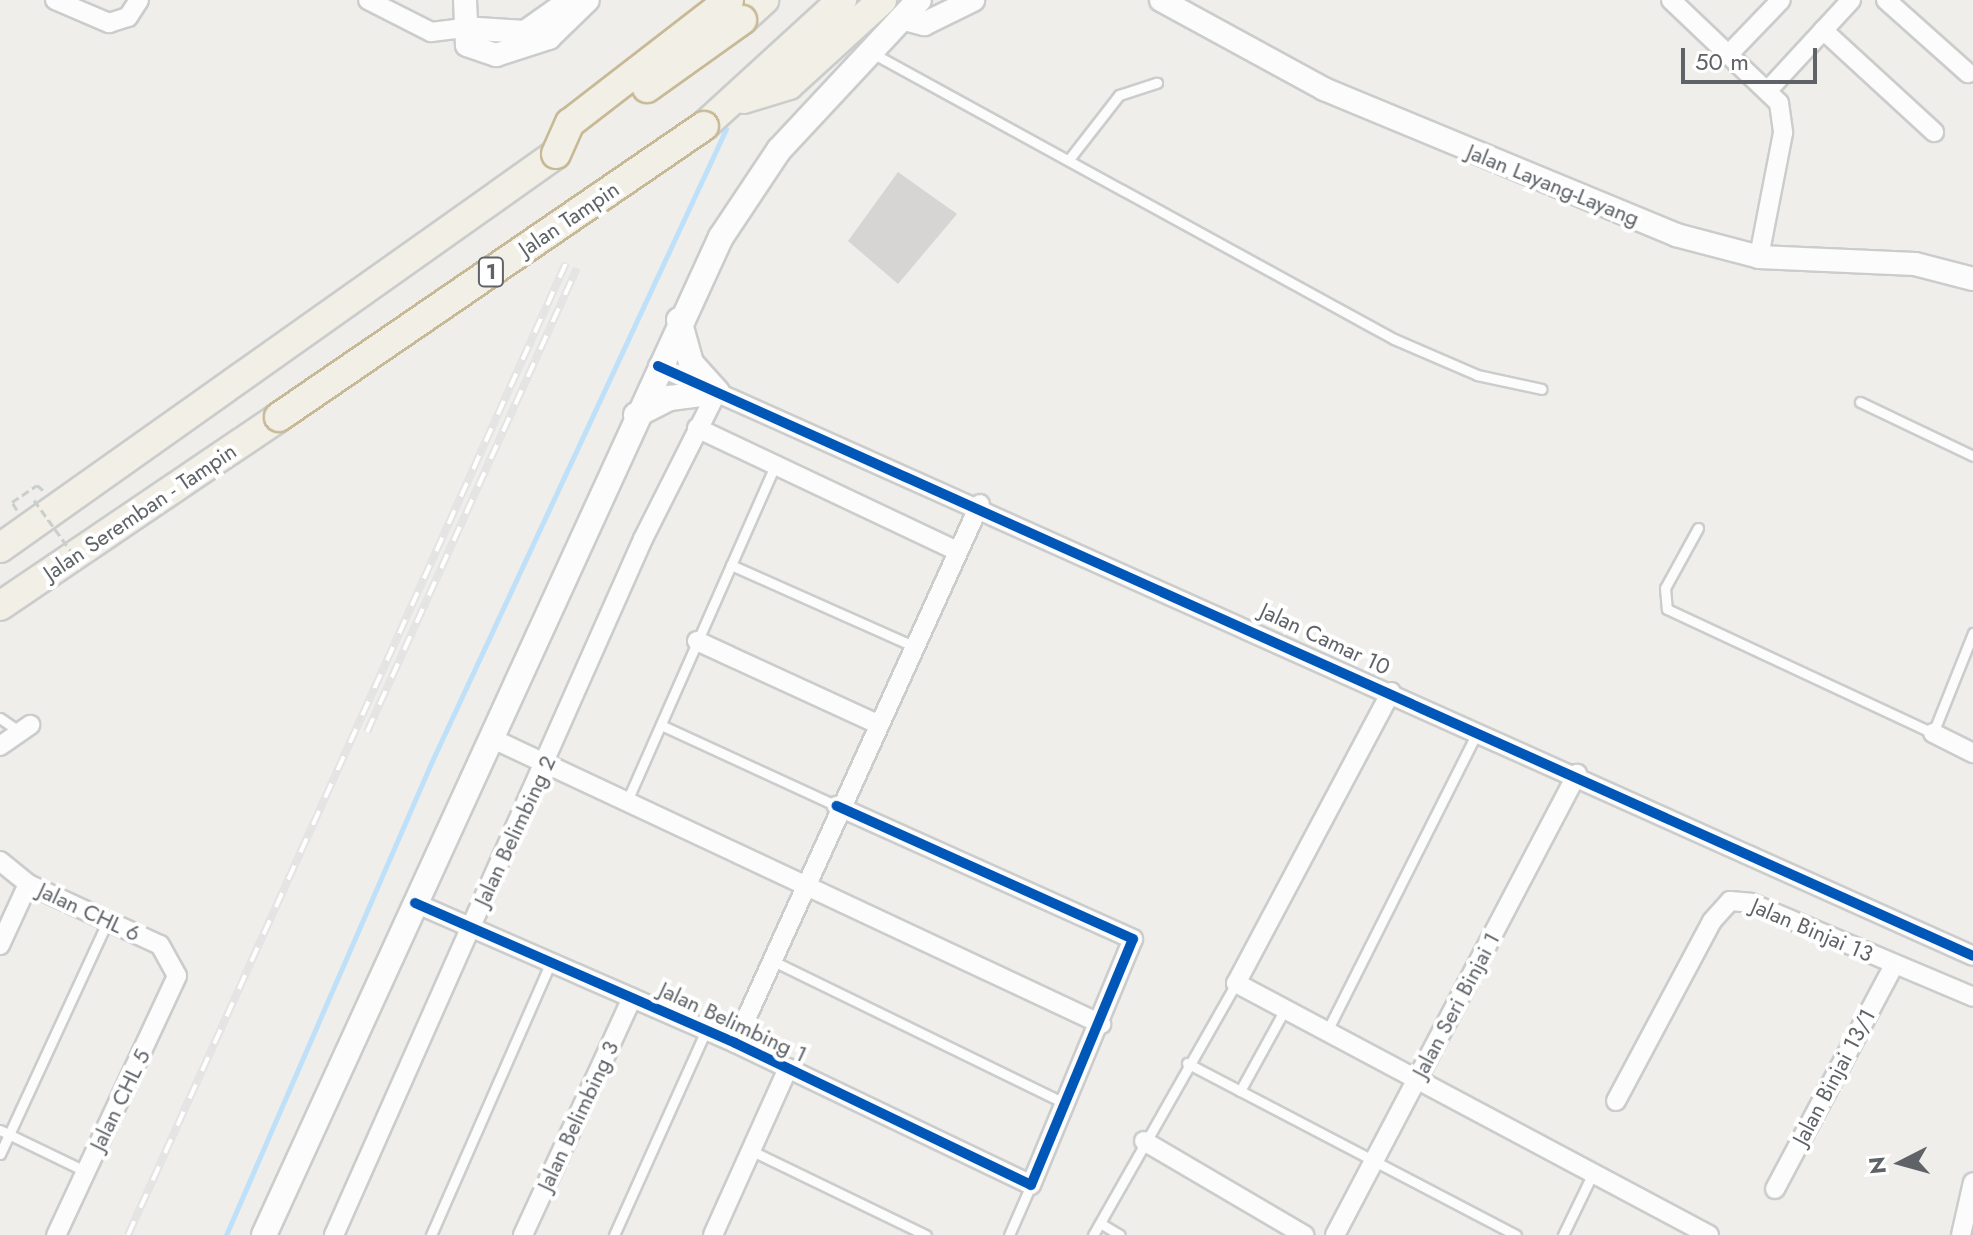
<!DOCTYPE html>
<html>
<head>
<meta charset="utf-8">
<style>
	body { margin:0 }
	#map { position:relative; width:1973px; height:1235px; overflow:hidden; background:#efeeea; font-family:Jost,sans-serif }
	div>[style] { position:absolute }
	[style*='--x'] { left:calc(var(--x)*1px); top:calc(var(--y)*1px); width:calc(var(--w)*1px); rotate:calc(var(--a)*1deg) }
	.stream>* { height:5px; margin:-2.5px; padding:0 2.5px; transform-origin:2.5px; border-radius:2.5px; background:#bfe0f9 }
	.building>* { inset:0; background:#d6d5d3 }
	.path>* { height:3px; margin-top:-1.5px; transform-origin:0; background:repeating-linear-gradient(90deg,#cacfcc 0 8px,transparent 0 12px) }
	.roads { filter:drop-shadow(2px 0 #cbcccc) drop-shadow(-2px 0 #cbcccc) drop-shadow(0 2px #cbcccc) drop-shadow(0 -2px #cbcccc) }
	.service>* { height:9px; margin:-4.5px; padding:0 4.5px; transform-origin:4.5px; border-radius:4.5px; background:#fdfcfc }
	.minor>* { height:18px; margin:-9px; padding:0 9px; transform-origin:9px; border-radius:9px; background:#fdfcfc }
	.tertiary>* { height:22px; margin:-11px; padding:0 11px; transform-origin:11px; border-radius:11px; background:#fdfcfc }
	.secondary>* { height:24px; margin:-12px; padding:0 12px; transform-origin:12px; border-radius:12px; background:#fdfcfc }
	.trunk>* { height:28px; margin:-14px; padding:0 14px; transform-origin:14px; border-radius:14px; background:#f2f0e6 }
	.rail>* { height:8px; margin-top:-4px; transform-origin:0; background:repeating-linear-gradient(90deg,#fff 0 15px,#e4e4e4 0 30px); box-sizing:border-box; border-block:2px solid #e4e4e4 }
	.path-bridge>* { height:3px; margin-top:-1.5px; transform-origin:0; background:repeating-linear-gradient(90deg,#cacfcc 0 8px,transparent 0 12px) }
	.bridges { filter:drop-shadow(2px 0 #c8b996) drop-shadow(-2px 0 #c8b996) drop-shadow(0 2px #c8b996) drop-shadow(0 -2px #c8b996) }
	.trunk-bridge>* { height:28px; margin:-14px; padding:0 14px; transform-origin:14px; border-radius:14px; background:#f2f0e6 }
	.cycleway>* { height:10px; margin:-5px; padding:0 5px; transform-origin:5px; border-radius:5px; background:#0057b8 }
	span { translate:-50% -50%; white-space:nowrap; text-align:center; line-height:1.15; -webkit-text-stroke:8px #fff; paint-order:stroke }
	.shield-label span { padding:2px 6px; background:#fff; border:2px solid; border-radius:6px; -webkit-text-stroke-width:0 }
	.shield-label { font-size:20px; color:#5f6368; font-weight:700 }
	.street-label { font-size:22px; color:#5f6368 }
	.north { position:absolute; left:1861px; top:1123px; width:80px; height:80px; -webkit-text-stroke:6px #fff; paint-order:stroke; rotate:264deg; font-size:22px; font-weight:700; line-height:32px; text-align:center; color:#5f6368 }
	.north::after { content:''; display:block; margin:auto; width:28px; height:36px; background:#5f6368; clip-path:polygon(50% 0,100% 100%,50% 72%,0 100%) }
	.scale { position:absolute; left:1681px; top:48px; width:136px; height:36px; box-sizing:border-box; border:4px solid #5f6368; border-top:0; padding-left:10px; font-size:24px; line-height:28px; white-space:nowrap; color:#5f6368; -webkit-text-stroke:6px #fff; paint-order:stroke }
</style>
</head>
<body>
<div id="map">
	<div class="stream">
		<div style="--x:226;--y:1235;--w:517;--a:-66.51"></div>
		<div style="--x:432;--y:761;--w:697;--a:-65.05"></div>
	</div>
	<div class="building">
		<div style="clip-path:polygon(898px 172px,957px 214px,898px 284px,848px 241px)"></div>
	</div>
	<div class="path">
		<div style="--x:17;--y:510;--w:9;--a:-122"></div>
		<div style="--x:12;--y:502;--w:30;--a:-34"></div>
		<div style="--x:37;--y:485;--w:9;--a:41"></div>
	</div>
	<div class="roads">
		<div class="service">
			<div style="--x:874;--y:54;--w:593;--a:28.73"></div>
			<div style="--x:1394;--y:339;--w:90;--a:23.4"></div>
			<div style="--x:1477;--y:375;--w:66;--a:12.2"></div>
			<div style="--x:1070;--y:158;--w:80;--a:-52.1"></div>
			<div style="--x:1119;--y:95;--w:40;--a:-18"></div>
			<div style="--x:1860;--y:402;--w:125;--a:25.5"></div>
			<div style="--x:1698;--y:528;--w:68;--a:118.8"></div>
			<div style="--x:1665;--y:588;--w:21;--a:85"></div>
			<div style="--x:1667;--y:609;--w:293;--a:25"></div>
			<div style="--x:1933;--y:733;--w:108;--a:-68.2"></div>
			<div style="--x:731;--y:565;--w:197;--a:24"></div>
			<div style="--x:0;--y:718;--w:24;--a:35"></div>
			<div style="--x:661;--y:725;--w:194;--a:24.7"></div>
			<div style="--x:627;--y:801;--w:367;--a:-66.2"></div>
			<div style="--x:771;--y:960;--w:328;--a:26"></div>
			<div style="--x:1327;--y:1031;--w:336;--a:-63.3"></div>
			<div style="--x:1187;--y:1063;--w:371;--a:27.6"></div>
			<div style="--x:1240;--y:1091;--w:94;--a:-61.2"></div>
			<div style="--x:0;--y:1130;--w:94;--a:25.8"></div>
			<div style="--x:752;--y:1151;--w:193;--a:25.8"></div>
			<div style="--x:0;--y:1154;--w:260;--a:-65.2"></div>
			<div style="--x:1100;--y:1223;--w:23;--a:31"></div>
			<div style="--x:431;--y:1235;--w:298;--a:-66.3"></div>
			<div style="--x:614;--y:1235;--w:225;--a:-65.8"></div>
			<div style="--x:1009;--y:1235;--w:55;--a:-66.3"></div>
			<div style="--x:1093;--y:1235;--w:290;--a:-60.4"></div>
			<div style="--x:1563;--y:1235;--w:69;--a:-64.2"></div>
		</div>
		<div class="minor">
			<div style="--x:55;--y:0;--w:59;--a:23.1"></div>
			<div style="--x:109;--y:23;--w:20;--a:-18"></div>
			<div style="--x:128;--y:17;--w:20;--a:-57"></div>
			<div style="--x:368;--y:0;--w:71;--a:26.9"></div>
			<div style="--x:431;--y:32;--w:31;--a:-7"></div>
			<div style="--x:1671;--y:0;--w:149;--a:43.6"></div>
			<div style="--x:1779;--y:103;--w:30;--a:82"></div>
			<div style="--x:1783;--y:133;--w:126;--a:101"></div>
			<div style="--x:1886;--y:0;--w:110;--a:41.7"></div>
			<div style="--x:1823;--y:30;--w:151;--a:42.6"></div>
			<div style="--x:1728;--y:55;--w:76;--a:-46.1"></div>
			<div style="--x:1769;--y:89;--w:121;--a:-47.3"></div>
			<div style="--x:658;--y:366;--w:1441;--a:24.16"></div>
			<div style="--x:697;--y:428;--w:288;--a:25.3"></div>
			<div style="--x:697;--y:641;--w:196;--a:24.7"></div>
			<div style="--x:1391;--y:692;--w:330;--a:118"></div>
			<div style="--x:1236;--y:983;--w:536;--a:28.05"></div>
			<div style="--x:1933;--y:733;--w:45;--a:26.6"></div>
			<div style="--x:491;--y:738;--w:674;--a:25.12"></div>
			<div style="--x:0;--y:746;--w:37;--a:-35"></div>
			<div style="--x:0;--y:861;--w:36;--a:39"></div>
			<div style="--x:28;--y:884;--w:145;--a:24.8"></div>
			<div style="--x:160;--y:945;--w:35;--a:61"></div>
			<div style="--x:177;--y:976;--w:286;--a:115"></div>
			<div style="--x:415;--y:903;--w:349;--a:23.6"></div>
			<div style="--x:735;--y:1043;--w:328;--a:25.6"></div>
			<div style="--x:1031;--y:1185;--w:266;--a:-67.5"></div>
			<div style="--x:1133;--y:939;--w:325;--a:-155.8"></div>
			<div style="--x:0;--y:945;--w:67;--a:-65.3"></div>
			<div style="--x:735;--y:1043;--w:592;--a:-65.56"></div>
			<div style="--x:1616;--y:1101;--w:204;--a:-61.9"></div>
			<div style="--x:1712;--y:921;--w:27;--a:-48"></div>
			<div style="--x:1730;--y:901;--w:21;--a:5"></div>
			<div style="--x:1751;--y:903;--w:241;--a:22.9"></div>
			<div style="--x:1144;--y:1141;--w:186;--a:30.4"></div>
			<div style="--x:1775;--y:1189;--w:254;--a:-62"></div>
			<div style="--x:334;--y:1235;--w:762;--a:-66.06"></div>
			<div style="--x:643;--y:539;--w:165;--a:-63.3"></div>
			<div style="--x:523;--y:1235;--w:261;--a:-65.3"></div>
			<div style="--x:713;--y:1235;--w:183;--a:-65.8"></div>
			<div style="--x:1335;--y:1235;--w:521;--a:-62.3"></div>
			<div style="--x:1961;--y:1235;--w:54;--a:-77.2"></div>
		</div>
		<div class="tertiary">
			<div style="--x:465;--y:0;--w:45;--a:87.5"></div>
			<div style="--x:467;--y:45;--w:31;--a:19"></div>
			<div style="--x:496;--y:55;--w:56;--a:-17.8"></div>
			<div style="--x:549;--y:38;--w:54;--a:-44.3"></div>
			<div style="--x:1161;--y:0;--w:186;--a:28.6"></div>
			<div style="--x:1324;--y:89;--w:381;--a:22.5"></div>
			<div style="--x:1676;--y:235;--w:86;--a:14.8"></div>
			<div style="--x:1759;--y:257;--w:156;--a:2.6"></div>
			<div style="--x:1915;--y:264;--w:60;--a:14.5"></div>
			<div style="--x:905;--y:19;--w:20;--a:15"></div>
			<div style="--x:924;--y:24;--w:55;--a:-26.1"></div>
			<div style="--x:462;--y:28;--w:63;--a:3.6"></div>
			<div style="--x:525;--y:32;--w:55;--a:-35.4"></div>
		</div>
		<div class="secondary">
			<div style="--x:679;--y:320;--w:45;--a:74.4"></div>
			<div style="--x:691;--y:363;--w:39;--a:48"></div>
			<div style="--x:636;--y:415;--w:38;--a:-27"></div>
			<div style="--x:670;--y:398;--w:47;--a:-7.3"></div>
			<div style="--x:264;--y:1235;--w:1098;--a:-65.4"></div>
			<div style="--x:721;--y:237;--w:105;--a:-56.3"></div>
			<div style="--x:779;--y:150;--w:205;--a:-47"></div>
		</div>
		<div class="trunk">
			<div style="--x:742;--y:20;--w:30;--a:-42"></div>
			<div style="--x:743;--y:99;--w:48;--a:-16.9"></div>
			<div style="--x:789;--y:85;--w:126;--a:-42.4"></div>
			<div style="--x:704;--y:126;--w:187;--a:-42.4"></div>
			<div style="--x:0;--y:548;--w:681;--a:-35.32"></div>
			<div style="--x:0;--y:606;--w:337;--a:-34.1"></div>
		</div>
	</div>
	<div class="rail">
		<div style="--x:367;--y:732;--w:509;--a:-65.65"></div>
		<div style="--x:128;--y:1235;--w:1066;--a:-65.74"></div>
	</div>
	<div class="path-bridge">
		<div style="--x:34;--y:500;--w:84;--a:54.2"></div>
	</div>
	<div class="bridges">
		<div class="trunk-bridge">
			<div style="--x:647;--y:88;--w:117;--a:-35.6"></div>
			<div style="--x:556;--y:154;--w:34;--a:-66"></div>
			<div style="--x:570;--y:123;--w:201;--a:-37.7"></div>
			<div style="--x:279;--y:417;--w:515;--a:-34.4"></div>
		</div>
	</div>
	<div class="cycleway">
		<div style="--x:658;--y:366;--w:1441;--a:24.16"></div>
		<div style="--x:415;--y:903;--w:349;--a:23.6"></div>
		<div style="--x:735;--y:1043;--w:328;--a:25.6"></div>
		<div style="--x:1031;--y:1185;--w:266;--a:-67.5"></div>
		<div style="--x:1133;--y:939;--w:325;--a:-155.8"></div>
	</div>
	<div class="shield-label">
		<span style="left:491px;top:272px">1</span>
	</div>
	<div class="street-label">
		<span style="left:1553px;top:185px;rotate:22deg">Jalan Layang-Layang</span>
		<span style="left:569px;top:219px;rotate:-34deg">Jalan Tampin</span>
		<span style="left:140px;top:512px;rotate:-34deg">Jalan Seremban - Tampin</span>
		<span style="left:1325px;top:639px;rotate:25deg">Jalan Camar 10</span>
		<span style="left:515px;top:831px;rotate:-65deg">Jalan Belimbing 2</span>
		<span style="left:89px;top:912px;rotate:25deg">Jalan CHL 6</span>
		<span style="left:1812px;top:930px;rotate:23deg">Jalan Binjai 13</span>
		<span style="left:1456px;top:1005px;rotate:-62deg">Jalan Seri Binjai 1</span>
		<span style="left:733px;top:1022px;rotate:25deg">Jalan Belimbing 1</span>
		<span style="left:1834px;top:1077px;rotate:-62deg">Jalan Binjai 13/1</span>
		<span style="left:120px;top:1100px;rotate:-64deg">Jalan CHL 5</span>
		<span style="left:578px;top:1116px;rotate:-65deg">Jalan Belimbing 3</span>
	</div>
	<div class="north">N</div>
	<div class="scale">50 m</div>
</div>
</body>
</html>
